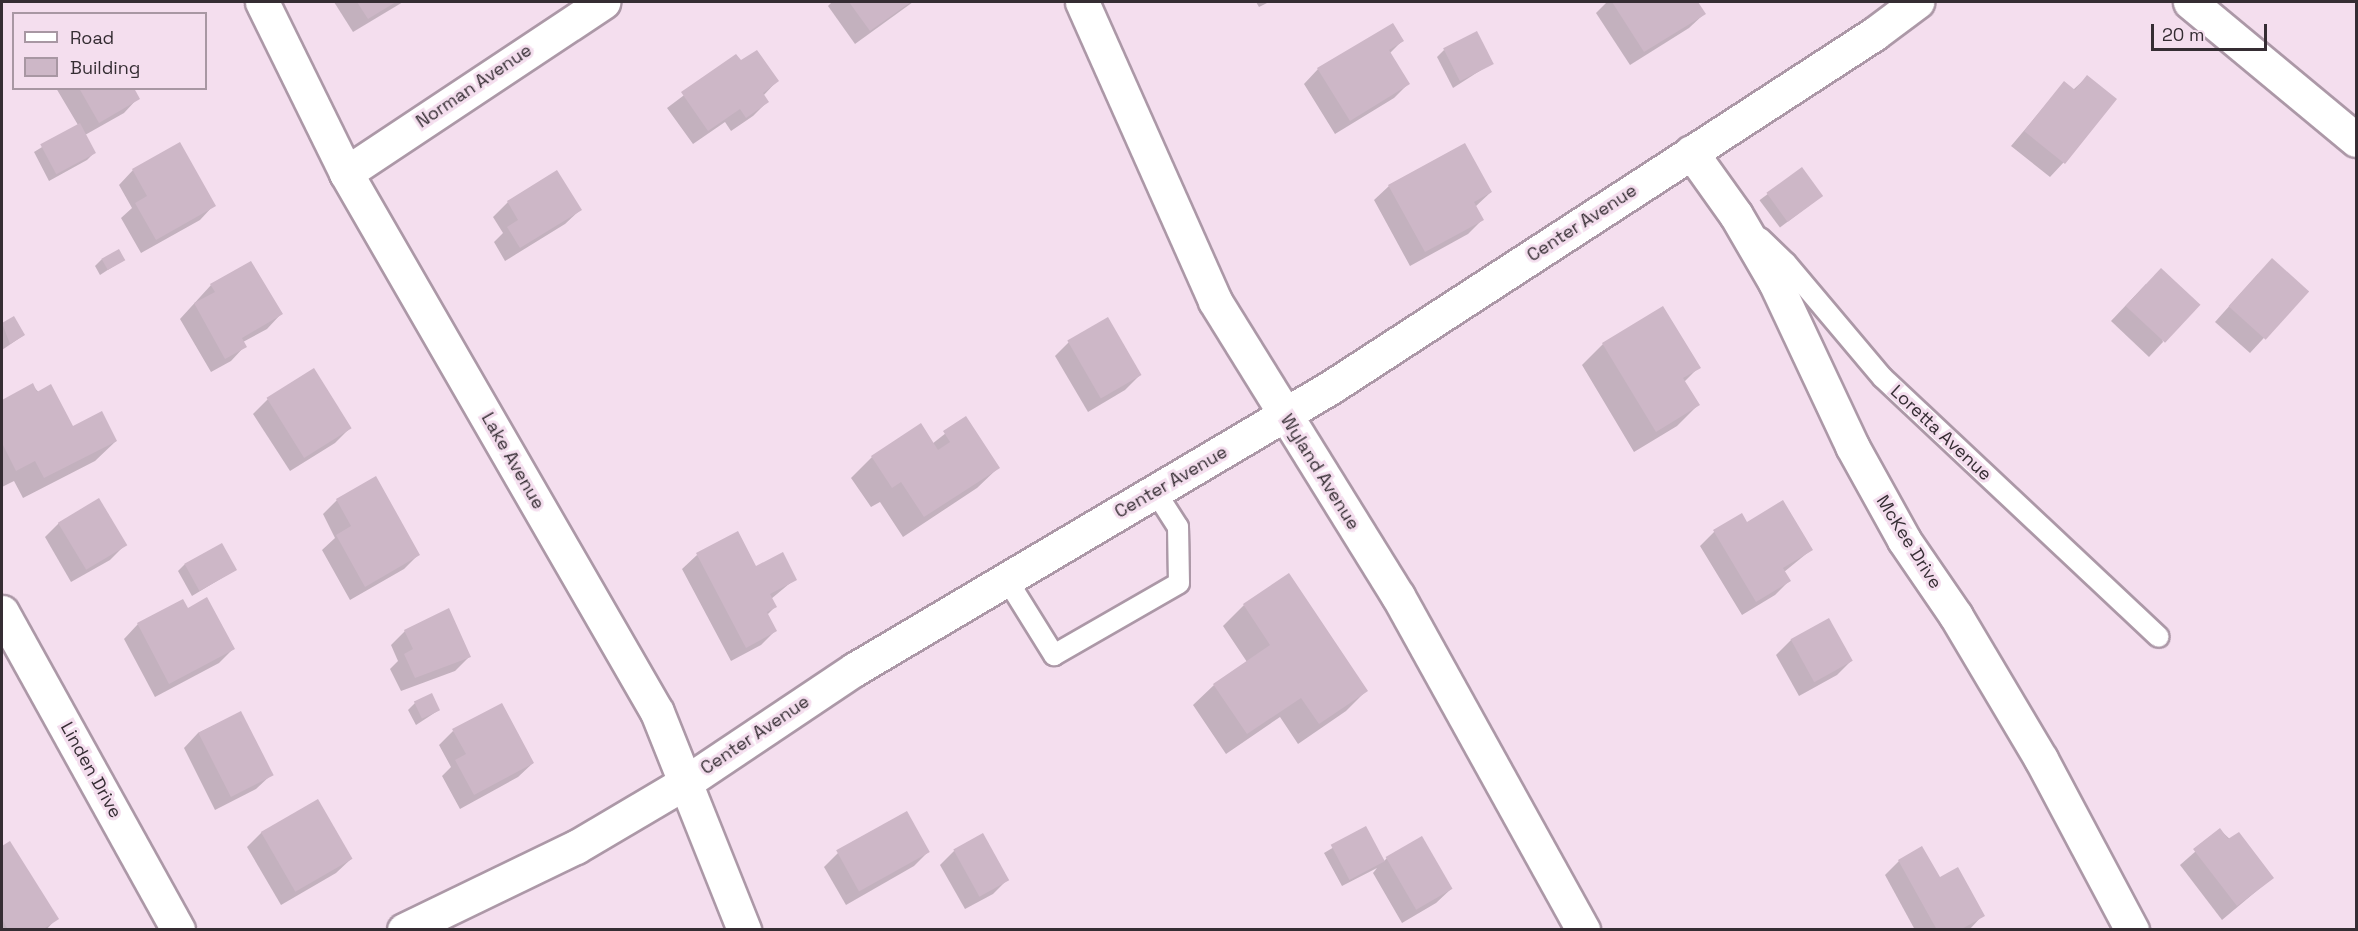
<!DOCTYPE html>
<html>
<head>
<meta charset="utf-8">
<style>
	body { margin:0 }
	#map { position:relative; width:2358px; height:931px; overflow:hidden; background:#f4deee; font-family:"Space Grotesk",sans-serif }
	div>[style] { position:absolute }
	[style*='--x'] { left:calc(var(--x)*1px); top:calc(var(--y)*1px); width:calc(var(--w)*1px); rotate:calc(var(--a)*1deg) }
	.shadow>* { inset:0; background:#0003; transform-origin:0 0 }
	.building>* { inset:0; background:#cdb7c7; transform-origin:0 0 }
	.roads { filter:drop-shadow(2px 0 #ac98a7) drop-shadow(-2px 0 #ac98a7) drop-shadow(0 2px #ac98a7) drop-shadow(0 -2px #ac98a7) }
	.lane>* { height:20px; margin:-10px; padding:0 10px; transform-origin:10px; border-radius:10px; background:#fff }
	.street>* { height:33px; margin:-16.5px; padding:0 16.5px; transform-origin:16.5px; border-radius:16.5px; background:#fff }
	span { translate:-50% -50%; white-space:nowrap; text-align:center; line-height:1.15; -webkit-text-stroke:6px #f4deee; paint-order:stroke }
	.street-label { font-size:18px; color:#352d33 }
	.frame { position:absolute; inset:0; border:3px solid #352d33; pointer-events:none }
	.legend { position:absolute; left:12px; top:12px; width:195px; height:78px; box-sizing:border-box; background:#f4deee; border:2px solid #a897a3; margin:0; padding:8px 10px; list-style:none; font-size:18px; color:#352d33 }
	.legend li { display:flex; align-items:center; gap:12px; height:30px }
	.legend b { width:30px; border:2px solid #a897a3 }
	.scale { position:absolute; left:2151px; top:24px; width:116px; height:27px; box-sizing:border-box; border:3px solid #352d33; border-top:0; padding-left:8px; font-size:18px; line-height:21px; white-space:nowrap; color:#352d33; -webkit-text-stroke:4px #f4deee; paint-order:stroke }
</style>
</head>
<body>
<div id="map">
	<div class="shadow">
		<div style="clip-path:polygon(334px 2px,403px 2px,353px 32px)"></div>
		<div style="clip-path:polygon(832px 2px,913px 2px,855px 44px,828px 6px)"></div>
		<div style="clip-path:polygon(1256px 2px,1269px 2px,1259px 7px)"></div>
		<div style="clip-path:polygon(1607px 2px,1696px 2px,1704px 14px,1689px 28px,1630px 65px,1596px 13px)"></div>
		<div style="clip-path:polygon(1402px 41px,1390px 53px,1408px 84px,1394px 98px,1335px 134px,1304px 84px,1318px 69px)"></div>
		<div style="clip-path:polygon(1444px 50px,1492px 63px,1453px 88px,1437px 57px)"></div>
		<div style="clip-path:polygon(736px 56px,741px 63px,777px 81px,763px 96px,767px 102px,753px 116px,731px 131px,725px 122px,693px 144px,667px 108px)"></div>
		<div style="clip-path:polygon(2087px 77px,2064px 162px,2050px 177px,2011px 146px,2064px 83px,2073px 90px)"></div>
		<div style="clip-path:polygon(56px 88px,132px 88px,138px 98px,124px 113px,85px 135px,94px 153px,87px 160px,49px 181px,34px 152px,78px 125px)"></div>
		<div style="left:1801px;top:169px;width:34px;height:52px;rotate:53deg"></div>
		<div style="clip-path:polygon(133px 170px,214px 205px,200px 220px,141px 253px,121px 218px,132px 208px,119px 185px)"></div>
		<div style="clip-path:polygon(557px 172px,580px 210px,565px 224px,505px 261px,494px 242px,503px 233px,493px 217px,508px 202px)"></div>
		<div style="clip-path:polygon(1389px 186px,1491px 192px,1475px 207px,1482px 220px,1468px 234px,1410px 266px,1374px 200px)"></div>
		<div style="clip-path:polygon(102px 259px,123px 260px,100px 275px,95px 266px)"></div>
		<div style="clip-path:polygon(2258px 274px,2307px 291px,2250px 353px,2215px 322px)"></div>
		<div style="clip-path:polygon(2146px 284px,2163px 342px,2149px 357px,2111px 321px)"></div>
		<div style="clip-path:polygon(211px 285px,281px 314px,267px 329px,243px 342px,245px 346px,231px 361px,211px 372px,180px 319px)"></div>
		<div style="clip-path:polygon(1662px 308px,1699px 367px,1684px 382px,1698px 405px,1677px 426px,1634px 452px,1582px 365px,1603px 344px)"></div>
		<div style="clip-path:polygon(14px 318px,24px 335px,2px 350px,2px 325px)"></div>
		<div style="clip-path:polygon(1069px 342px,1140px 375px,1125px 390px,1088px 412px,1055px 356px)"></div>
		<div style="clip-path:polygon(314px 370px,350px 428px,335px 443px,290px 471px,253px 414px,268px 399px)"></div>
		<div style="clip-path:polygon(32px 385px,72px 428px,116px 441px,95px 461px,23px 498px,14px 481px,2px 487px,2px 402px)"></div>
		<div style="clip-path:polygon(965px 418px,998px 468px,977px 488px,903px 537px,880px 502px,871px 507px,851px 478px,872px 457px,932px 444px)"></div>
		<div style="clip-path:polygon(337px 500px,418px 555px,404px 569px,350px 600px,322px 550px,335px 538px,323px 514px)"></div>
		<div style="clip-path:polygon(59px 523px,125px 545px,110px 560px,71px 582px,45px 537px)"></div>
		<div style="clip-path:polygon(1746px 524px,1811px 550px,1784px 572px,1789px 581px,1775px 595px,1742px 615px,1700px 546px,1714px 532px)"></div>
		<div style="clip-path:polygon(697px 555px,795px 579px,771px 599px,775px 607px,767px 615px,775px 631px,761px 645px,731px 661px,682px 569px)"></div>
		<div style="clip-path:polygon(185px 564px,235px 570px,192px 596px,178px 571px)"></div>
		<div style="clip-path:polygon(1244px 605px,1366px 691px,1346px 711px,1298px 744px,1280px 717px,1226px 754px,1193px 705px,1214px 685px,1247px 662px,1223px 626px)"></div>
		<div style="clip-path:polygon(187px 610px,233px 649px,219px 663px,155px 697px,124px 639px,138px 624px)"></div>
		<div style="clip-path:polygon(1828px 620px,1851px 661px,1837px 675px,1799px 696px,1776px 655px,1791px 640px)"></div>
		<div style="clip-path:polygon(405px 631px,470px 656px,455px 671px,401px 691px,390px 669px,398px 661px,391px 645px)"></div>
		<div style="clip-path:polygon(415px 703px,439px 710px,416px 725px,408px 710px)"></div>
		<div style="clip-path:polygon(240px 713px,271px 775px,256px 789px,215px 810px,184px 748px,198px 733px)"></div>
		<div style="clip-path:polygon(453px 731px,533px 763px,518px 777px,460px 809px,442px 776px,451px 767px,439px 745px)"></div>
		<div style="clip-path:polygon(317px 801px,351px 859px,336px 873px,281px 905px,247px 847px,261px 833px)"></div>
		<div style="clip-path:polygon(1366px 828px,1384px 861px,1387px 858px,1451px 889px,1436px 903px,1402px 923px,1373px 873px,1377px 868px,1342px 886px,1324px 853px)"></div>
		<div style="clip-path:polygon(2220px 830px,2272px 878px,2222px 920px,2180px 865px)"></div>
		<div style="clip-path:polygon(983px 835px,1007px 880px,993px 894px,965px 909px,940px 865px,954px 851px)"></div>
		<div style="clip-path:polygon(10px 843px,57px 918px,46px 930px,2px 930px,2px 848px)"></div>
		<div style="clip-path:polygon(928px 852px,914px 866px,846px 905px,824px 867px,838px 853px)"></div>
		<div style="clip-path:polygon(1899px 861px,1939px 879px,1983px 915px,1969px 930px,1915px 930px,1885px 875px)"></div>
	</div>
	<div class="building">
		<div style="clip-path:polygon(357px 2px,396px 2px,368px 19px)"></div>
		<div style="clip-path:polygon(849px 2px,911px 2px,870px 31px)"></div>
		<div style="clip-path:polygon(1612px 2px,1698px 2px,1706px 14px,1644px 52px)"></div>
		<div style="clip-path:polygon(1393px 23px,1404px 41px,1389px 50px,1410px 84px,1350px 121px,1317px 68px)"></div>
		<div style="left:1477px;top:31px;width:37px;height:38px;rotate:63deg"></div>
		<div style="clip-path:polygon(757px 50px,779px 81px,763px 93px,769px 102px,746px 118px,740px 109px,708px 131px,681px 92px,736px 54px,741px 60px)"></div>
		<div style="clip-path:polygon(2087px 75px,2117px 99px,2065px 164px,2024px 131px,2064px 81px,2075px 90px)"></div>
		<div style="clip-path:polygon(79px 88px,134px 88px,140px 99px,99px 123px)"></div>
		<div style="left:80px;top:123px;width:34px;height:45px;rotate:62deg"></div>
		<div style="clip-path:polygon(180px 142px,216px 206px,156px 240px,135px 203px,147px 196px,132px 169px)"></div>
		<div style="clip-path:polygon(1465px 143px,1492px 192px,1474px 202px,1484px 220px,1425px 252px,1388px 185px)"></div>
		<div style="left:1802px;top:167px;width:36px;height:44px;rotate:54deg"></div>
		<div style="clip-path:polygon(557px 170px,582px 210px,520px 248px,507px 227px,518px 220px,507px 201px)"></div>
		<div style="left:119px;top:249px;width:13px;height:20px;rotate:61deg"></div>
		<div style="left:2272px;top:258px;width:50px;height:65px;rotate:42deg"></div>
		<div style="clip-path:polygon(251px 261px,283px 314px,242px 338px,247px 347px,225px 359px,194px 303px,215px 292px,210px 284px)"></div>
		<div style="left:2161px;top:268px;width:54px;height:52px;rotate:43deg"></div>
		<div style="clip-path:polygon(1663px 306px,1701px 368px,1683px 378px,1700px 405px,1656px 432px,1602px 343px)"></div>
		<div style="clip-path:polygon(14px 316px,25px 335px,10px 344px,2px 323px)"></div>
		<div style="left:1108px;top:317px;width:67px;height:47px;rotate:60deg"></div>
		<div style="left:314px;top:368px;width:71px;height:56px;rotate:58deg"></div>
		<div style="clip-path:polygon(33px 383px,37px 392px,51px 384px,73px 426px,102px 411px,117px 441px,44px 478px,35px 461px,16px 471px,2px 443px,2px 400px)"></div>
		<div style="clip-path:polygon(966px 416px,1000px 468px,924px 517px,901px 482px,892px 488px,871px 456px,921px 423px,938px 450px,950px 442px,943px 431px)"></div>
		<div style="clip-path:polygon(376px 476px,420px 555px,365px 587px,336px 535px,351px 526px,336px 499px)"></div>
		<div style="left:99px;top:498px;width:55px;height:48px;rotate:59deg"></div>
		<div style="clip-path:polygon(1783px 500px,1813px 550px,1783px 568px,1791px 581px,1756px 602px,1713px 530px,1742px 513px,1747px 522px)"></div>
		<div style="clip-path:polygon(738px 531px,756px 566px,783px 552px,797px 580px,770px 594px,777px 607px,767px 612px,777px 631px,746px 648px,696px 553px)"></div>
		<div style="left:222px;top:543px;width:31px;height:43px;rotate:61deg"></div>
		<div style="clip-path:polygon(1289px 573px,1368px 691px,1319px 724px,1301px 698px,1247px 734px,1213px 684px,1270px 645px,1243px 604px)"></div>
		<div style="clip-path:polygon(207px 597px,235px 649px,169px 684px,137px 623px,183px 599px,188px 608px)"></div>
		<div style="clip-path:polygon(449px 608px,471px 657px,415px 678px,404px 654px,413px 649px,404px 630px)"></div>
		<div style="left:1829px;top:618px;width:49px;height:44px;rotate:61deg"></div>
		<div style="left:432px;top:693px;width:19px;height:20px;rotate:65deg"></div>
		<div style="clip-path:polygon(502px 703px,534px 763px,474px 795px,455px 760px,466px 754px,452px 729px)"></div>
		<div style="left:241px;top:711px;width:72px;height:48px;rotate:63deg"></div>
		<div style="left:318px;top:799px;width:69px;height:66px;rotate:60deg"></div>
		<div style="left:907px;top:811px;width:47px;height:81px;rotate:61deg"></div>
		<div style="left:1366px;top:826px;width:40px;height:40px;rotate:62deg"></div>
		<div style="clip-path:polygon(2220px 828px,2228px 839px,2239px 832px,2274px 878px,2237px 906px,2193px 849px)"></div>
		<div style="left:983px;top:833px;width:54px;height:34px;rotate:61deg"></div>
		<div style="left:1422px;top:836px;width:61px;height:42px;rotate:60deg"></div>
		<div style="clip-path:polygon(10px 841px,59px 919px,42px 930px,8px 930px,2px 919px,2px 846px)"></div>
		<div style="clip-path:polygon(1922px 846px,1940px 877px,1958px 867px,1985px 916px,1960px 930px,1937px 930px,1898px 860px)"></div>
	</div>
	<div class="roads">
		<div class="lane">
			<div style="--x:1760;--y:238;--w:36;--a:44"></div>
			<div style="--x:1786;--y:263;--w:150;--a:49.9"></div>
			<div style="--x:1883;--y:378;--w:378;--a:43.2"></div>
			<div style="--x:1006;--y:578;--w:91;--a:58.1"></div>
			<div style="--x:1054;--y:655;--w:144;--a:-29.9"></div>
			<div style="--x:1179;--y:583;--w:56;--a:-91"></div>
			<div style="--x:1178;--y:527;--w:43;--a:-122.6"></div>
		</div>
		<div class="street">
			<div style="--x:262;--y:2;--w:191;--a:63.8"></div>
			<div style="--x:346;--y:173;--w:622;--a:60.02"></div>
			<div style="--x:657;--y:712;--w:235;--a:68.2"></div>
			<div style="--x:1082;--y:2;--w:327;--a:66"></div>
			<div style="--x:1215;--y:301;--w:347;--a:58.2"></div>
			<div style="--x:1398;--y:596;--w:382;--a:61"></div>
			<div style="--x:2190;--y:2;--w:216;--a:39.7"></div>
			<div style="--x:1691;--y:152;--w:77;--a:54.5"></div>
			<div style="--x:1736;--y:215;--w:78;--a:59.8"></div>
			<div style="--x:1775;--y:282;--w:181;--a:64.8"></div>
			<div style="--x:1852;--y:446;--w:107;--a:61"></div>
			<div style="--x:1904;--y:540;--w:92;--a:55.6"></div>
			<div style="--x:1956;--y:616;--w:166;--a:59.3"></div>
			<div style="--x:2041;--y:759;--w:194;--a:62"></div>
			<div style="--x:346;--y:173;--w:309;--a:-33.6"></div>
			<div style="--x:2;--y:612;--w:363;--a:61"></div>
			<div style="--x:404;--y:930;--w:191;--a:-25.8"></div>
			<div style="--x:576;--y:847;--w:128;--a:-30.6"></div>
			<div style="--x:686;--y:782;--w:203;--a:-33.8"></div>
			<div style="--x:855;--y:669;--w:553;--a:-30.64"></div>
			<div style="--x:1331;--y:387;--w:648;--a:-33.03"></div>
			<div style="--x:1874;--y:34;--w:54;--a:-36.7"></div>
		</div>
	</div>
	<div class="street-label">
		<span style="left:474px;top:86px;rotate:-34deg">Norman Avenue</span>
		<span style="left:1582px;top:223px;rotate:-33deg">Center Avenue</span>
		<span style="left:1941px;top:433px;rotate:43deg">Loretta Avenue</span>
		<span style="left:513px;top:461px;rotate:60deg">Lake Avenue</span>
		<span style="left:1320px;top:472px;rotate:58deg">Wyland Avenue</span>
		<span style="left:1171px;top:482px;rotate:-30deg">Center Avenue</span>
		<span style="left:1909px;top:542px;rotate:58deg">McKee Drive</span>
		<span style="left:755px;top:735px;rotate:-34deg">Center Avenue</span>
		<span style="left:91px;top:770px;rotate:61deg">Linden Drive</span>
	</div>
	<div class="frame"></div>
	<ul class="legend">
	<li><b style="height:8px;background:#fff"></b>Road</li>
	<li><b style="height:16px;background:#cdb7c7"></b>Building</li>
	</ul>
	<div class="scale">20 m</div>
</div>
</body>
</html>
